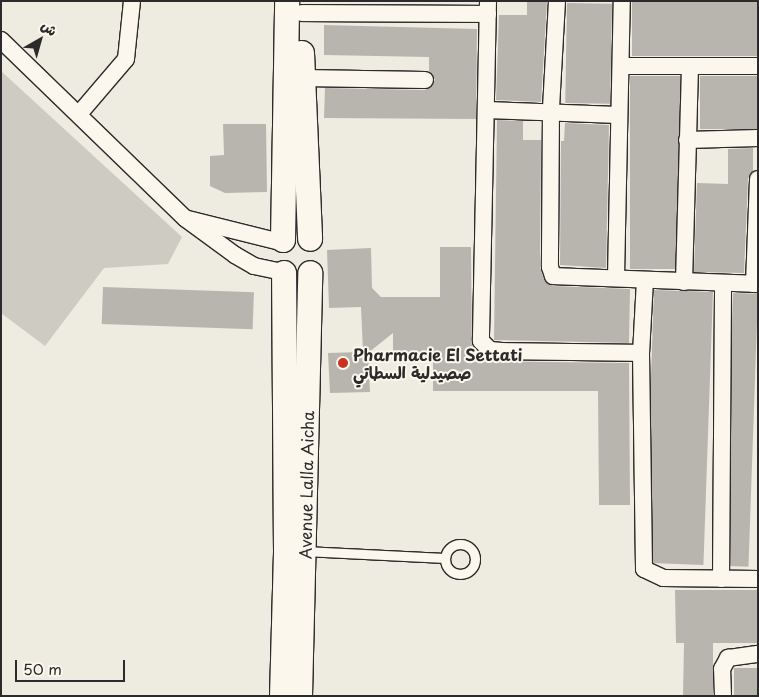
<!DOCTYPE html>
<html>
<head>
<meta charset="utf-8">
<style>
	body { margin:0 }
	#map { position:relative; width:759px; height:697px; overflow:hidden; background:#eeebe0; font-family:"Playpen Sans","Playpen Sans Arabic",sans-serif }
	div>[style] { position:absolute }
	[style*='--x'] { left:calc(var(--x)*1px); top:calc(var(--y)*1px); width:calc(var(--w)*1px); rotate:calc(var(--a)*1deg) }
	.green>* { inset:0; background:#cecbc2 }
	.building>* { inset:0; background:#b8b5ae; transform-origin:0 0 }
	.roads { filter:drop-shadow(1px 0 #2b2b2b) drop-shadow(-1px 0 #2b2b2b) drop-shadow(0 1px #2b2b2b) drop-shadow(0 -1px #2b2b2b) }
	.lane>* { height:9px; margin:-4.5px; padding:0 4.5px; transform-origin:4.5px; border-radius:4.5px; background:#fbf7ec }
	.lane>.ring { margin:-4.5px; padding:0; box-sizing:content-box; background:none; border:9px solid #fbf7ec; border-radius:50% }
	.street>* { height:16px; margin:-8px; padding:0 8px; transform-origin:8px; border-radius:8px; background:#fbf7ec }
	.secondary>* { height:24px; margin:-12px; padding:0 12px; transform-origin:12px; border-radius:12px; background:#fbf7ec }
	.dots>* { width:14px; height:14px; translate:-50% -50%; box-sizing:border-box; border:2px solid #fbf7ec; border-radius:50% }
	span { translate:-50% -50%; white-space:nowrap; text-align:center; line-height:1.15; -webkit-text-stroke:4px #fbf7ec; paint-order:stroke }
	.poi-label { font-size:16px; color:#2b2b2b; font-weight:700 }
	.left { translate:0 -50%; text-align:left }
	.street-label { font-size:16px; color:#2b2b2b }
	.frame { position:absolute; inset:0; border:2px solid #2b2b2b; pointer-events:none }
	.north { position:absolute; left:15px; top:15px; width:50px; height:50px; -webkit-text-stroke:4px #fbf7ec; paint-order:stroke; rotate:38deg; font-size:14px; font-weight:700; line-height:20px; text-align:center; color:#2b2b2b }
	.north::after { content:''; display:block; margin:auto; width:18px; height:22px; background:#2b2b2b; clip-path:polygon(50% 0,100% 100%,50% 72%,0 100%) }
	.scale { position:absolute; left:15px; top:660px; width:110px; height:22px; box-sizing:border-box; border:2px solid #2b2b2b; border-top:0; padding-left:6px; font-size:15px; line-height:18px; white-space:nowrap; color:#2b2b2b; -webkit-text-stroke:4px #fbf7ec; paint-order:stroke }
</style>
</head>
<body>
<div id="map">
	<div class="green">
		<div style="clip-path:polygon(1px 71px,182px 237px,168px 264px,104px 268px,45px 346px,1px 313px)"></div>
	</div>
	<div class="building">
		<div style="clip-path:polygon(527px 1px,547px 1px,541px 102px,496px 100px,499px 15px,527px 15px)"></div>
		<div style="left:632px;top:1px;width:126px;height:55px"></div>
		<div style="left:567px;top:3px;width:45px;height:100px;rotate:1deg"></div>
		<div style="clip-path:polygon(324px 25px,477px 29px,476px 119px,324px 118px,325px 88px,425px 90px,435px 80px,429px 71px,429px 57px,324px 55px)"></div>
		<div style="left:630px;top:76px;width:50px;height:193px"></div>
		<div style="left:700px;top:76px;width:58px;height:53px"></div>
		<div style="clip-path:polygon(497px 120px,523px 121px,523px 140px,541px 140px,540px 267px,544px 280px,553px 286px,630px 289px,629px 343px,494px 340px)"></div>
		<div style="clip-path:polygon(565px 123px,609px 125px,606px 268px,560px 265px,561px 141px,564px 141px)"></div>
		<div style="clip-path:polygon(223px 124px,266px 124px,267px 192px,225px 193px,210px 186px,210px 156px,224px 155px)"></div>
		<div style="clip-path:polygon(753px 148px,753px 171px,748px 179px,744px 273px,694px 272px,697px 183px,728px 184px,728px 149px)"></div>
		<div style="clip-path:polygon(440px 247px,471px 247px,472px 361px,629px 363px,630px 505px,599px 505px,598px 391px,433px 391px,433px 361px,393px 362px,393px 333px,368px 353px,370px 392px,330px 393px,328px 353px,363px 352px,361px 307px,329px 308px,327px 250px,371px 248px,372px 288px,381px 297px,440px 297px)"></div>
		<div style="left:103px;top:287px;width:151px;height:37px;rotate:2deg"></div>
		<div style="left:654px;top:290px;width:59px;height:273px;rotate:2deg"></div>
		<div style="left:733px;top:293px;width:25px;height:273px;rotate:2deg"></div>
		<div style="clip-path:polygon(675px 590px,758px 590px,758px 643px,713px 643px,713px 696px,683px 696px,684px 643px,676px 643px)"></div>
		<div style="left:758px;top:668px;width:28px;height:24px;rotate:90deg"></div>
	</div>
	<div class="roads">
		<div class="lane">
			<div class="ring" style="left:445px;top:544px;width:21px;height:21px"></div>
			<div style="--x:304;--y:551;--w:141;--a:2.8"></div>
		</div>
		<div class="street">
			<div style="--x:488;--y:1;--w:340;--a:91.2"></div>
			<div style="--x:481;--y:341;--w:13;--a:45"></div>
			<div style="--x:490;--y:350;--w:12;--a:5"></div>
			<div style="--x:502;--y:351;--w:139;--a:0.8"></div>
			<div style="--x:557;--y:1;--w:109;--a:93.2"></div>
			<div style="--x:551;--y:110;--w:157;--a:90.4"></div>
			<div style="--x:550;--y:267;--w:9;--a:72"></div>
			<div style="--x:553;--y:276;--w:205;--a:2.2"></div>
			<div style="--x:302;--y:13;--w:186;--a:0.3"></div>
			<div style="--x:1;--y:40;--w:257;--a:44.1"></div>
			<div style="--x:186;--y:219;--w:61;--a:36.3"></div>
			<div style="--x:235;--y:255;--w:22;--a:30"></div>
			<div style="--x:254;--y:266;--w:29;--a:12"></div>
			<div style="--x:621;--y:66;--w:137;--a:0"></div>
			<div style="--x:303;--y:78;--w:122;--a:0.9"></div>
			<div style="--x:487;--y:110;--w:131;--a:2.2"></div>
			<div style="--x:79;--y:114;--w:72;--a:-49.5"></div>
			<div style="--x:126;--y:59;--w:58;--a:-84.1"></div>
			<div style="--x:687;--y:140;--w:71;--a:-1.6"></div>
			<div style="--x:188;--y:219;--w:95;--a:14"></div>
			<div style="--x:616;--y:277;--w:276;--a:-88.8"></div>
			<div style="--x:645;--y:280;--w:73;--a:93.1"></div>
			<div style="--x:641;--y:353;--w:216;--a:89.2"></div>
			<div style="--x:644;--y:569;--w:21;--a:25"></div>
			<div style="--x:663;--y:578;--w:95;--a:0.6"></div>
			<div style="--x:684;--y:282;--w:213;--a:-88.4"></div>
			<div style="--x:754;--y:284;--w:105;--a:-87.8"></div>
			<div style="--x:721;--y:579;--w:295;--a:-89.6"></div>
			<div style="--x:723;--y:696;--w:27;--a:-92"></div>
			<div style="--x:722;--y:669;--w:13;--a:-61"></div>
			<div style="--x:728;--y:658;--w:30;--a:-8"></div>
		</div>
		<div class="secondary">
			<div style="--x:302;--y:53;--w:186;--a:87.5"></div>
			<div style="--x:283;--y:240;--w:239;--a:-89"></div>
			<div style="--x:282;--y:696;--w:146;--a:-88.4"></div>
			<div style="--x:286;--y:550;--w:277;--a:-90.4"></div>
			<div style="--x:300;--y:696;--w:423;--a:-88.6"></div>
		</div>
	</div>
	<div class="dots">
		<div style="left:343px;top:363px;background:#c8321e"></div>
	</div>
	<div class="poi-label">
		<span class="left" style="left:353px;top:363px">Pharmacie El Settati<br>صصيدلية السطاتي</span>
	</div>
	<div class="street-label">
		<span style="left:306px;top:485px;rotate:-89deg">Avenue Lalla Aicha</span>
	</div>
	<div class="frame"></div>
	<div class="north">ش</div>
	<div class="scale">50 m</div>
</div>
</body>
</html>
